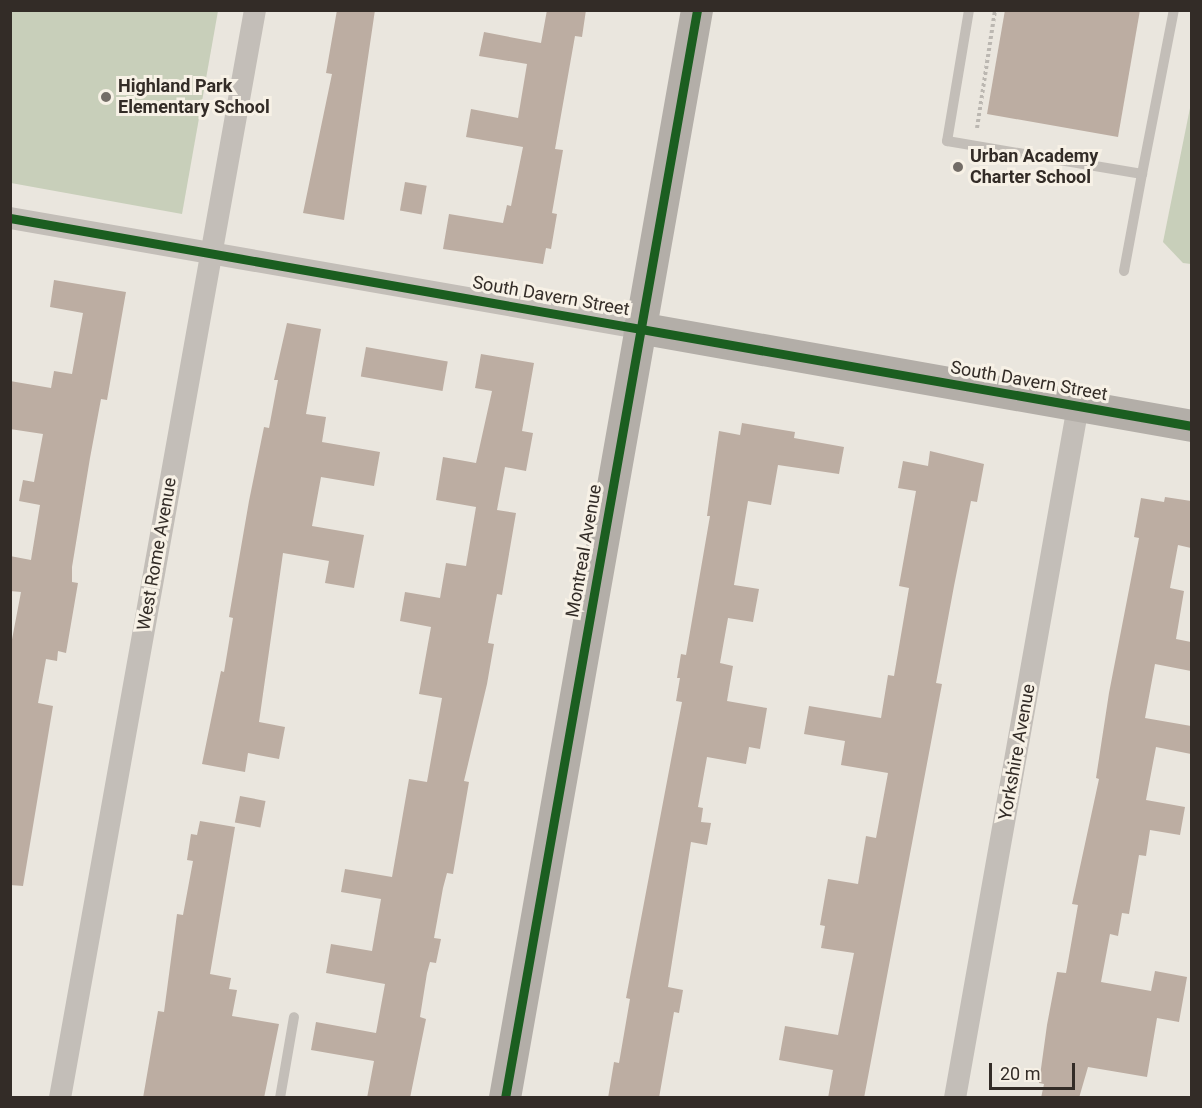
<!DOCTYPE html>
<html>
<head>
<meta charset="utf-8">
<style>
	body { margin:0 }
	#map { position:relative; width:1202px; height:1108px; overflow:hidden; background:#eae6de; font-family:Roboto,sans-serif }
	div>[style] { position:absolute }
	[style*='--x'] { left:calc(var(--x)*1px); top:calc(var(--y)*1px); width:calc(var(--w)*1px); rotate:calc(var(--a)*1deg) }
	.green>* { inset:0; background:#c8cfba }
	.building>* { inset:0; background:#bcada2; transform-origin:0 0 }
	.path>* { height:4px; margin-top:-2px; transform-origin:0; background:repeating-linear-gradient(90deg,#bbb7b1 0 3px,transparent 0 6px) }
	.lane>* { height:10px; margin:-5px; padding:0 5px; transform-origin:5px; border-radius:5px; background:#c3beb8 }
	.street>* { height:22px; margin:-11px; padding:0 11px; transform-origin:11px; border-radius:11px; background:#c3beb8 }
	.secondary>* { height:32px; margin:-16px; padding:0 16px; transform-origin:16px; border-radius:16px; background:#b3aea8 }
	.cycleway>* { height:9px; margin:-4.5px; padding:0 4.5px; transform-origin:4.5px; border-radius:4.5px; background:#1b5e20 }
	.dots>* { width:16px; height:16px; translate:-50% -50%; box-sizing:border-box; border:3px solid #f7f1e6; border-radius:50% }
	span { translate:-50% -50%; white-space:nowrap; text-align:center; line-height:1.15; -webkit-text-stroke:6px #f7f1e6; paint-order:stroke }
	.poi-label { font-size:18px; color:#332c27; font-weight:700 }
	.left { translate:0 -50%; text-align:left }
	.street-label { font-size:18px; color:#332c27 }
	.frame { position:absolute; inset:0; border:12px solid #332c27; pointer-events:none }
	.scale { position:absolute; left:989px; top:1063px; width:86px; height:27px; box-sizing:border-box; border:3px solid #332c27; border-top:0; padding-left:8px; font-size:18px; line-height:21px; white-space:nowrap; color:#332c27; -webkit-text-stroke:4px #f7f1e6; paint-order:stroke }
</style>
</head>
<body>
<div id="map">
	<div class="green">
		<div style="clip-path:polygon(10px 11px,218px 11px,182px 214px,11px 183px)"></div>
		<div style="clip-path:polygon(1191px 103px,1192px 264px,1191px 264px,1183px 263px,1163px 242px)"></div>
	</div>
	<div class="building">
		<div style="clip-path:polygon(337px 10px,375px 10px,344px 220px,303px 213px,332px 74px,326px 73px)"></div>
		<div style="clip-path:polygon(547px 10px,586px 10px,582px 37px,575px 36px,555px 149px,563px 150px,552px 213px,557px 214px,551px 249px,546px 248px,543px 264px,443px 249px,449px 214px,503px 223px,507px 205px,511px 206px,523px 147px,466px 137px,471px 109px,518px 118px,527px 64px,479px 56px,484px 32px,541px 43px)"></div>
		<div style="clip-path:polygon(1005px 10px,1140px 10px,1118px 137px,987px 114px)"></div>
		<div style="left:405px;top:182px;width:22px;height:29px;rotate:10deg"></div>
		<div style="clip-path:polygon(54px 280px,126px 292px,107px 400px,101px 399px,90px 458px,72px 567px,72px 582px,78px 583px,66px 653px,58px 651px,57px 661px,46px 659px,38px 703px,53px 706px,23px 886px,10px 885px,10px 650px,21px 592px,10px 591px,10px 556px,31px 560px,40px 505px,19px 501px,23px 480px,34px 482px,43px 434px,10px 429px,10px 381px,51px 388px,54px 371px,72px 374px,83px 313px,50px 307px)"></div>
		<div style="clip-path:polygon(287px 323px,321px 329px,306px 414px,326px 417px,322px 442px,380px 452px,374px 486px,321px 477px,312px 526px,364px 535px,354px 588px,325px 583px,329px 561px,283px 553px,259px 722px,285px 727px,279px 759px,248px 753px,245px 772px,202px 764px,221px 671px,224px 672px,233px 618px,229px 617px,249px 501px,264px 427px,269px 428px,278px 380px,274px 380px)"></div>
		<div style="left:366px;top:347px;width:83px;height:30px;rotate:10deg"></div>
		<div style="clip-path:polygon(481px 354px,534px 363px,522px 431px,533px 433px,526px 471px,505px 467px,497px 510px,516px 513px,502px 595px,497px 594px,488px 643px,494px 644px,487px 684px,464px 781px,469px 782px,453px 874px,447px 873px,443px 888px,434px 938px,441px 939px,436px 963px,430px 962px,427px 973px,420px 1017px,426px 1019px,410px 1098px,367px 1098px,374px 1061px,311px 1050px,316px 1022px,376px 1033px,385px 984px,326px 973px,331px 944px,372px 951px,381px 899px,341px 892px,345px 869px,392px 877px,409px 779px,427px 782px,442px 698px,419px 694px,431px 627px,400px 621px,405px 592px,440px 598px,446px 563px,466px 566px,476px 507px,436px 500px,443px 457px,476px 463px,492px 391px,475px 388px)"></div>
		<div style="clip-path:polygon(742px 423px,795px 432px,794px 438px,844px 447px,839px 474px,778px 465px,771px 505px,748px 501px,734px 585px,759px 589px,753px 622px,728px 618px,720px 663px,733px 666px,727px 701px,767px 708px,760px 749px,749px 747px,746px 764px,707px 757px,698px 807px,703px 808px,701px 822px,711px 823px,707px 845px,691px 842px,668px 987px,683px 990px,679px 1013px,674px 1012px,659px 1098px,608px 1098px,614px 1062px,619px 1063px,630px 999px,626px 998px,682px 702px,676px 701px,680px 678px,677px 678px,681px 654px,686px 655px,710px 516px,707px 516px,719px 431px,740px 435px)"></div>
		<div style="clip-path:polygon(930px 451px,984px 464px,977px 502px,971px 501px,954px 586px,936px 683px,942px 684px,864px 1098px,828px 1098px,833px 1070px,779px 1060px,785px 1026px,838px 1035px,854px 953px,821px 948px,825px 926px,820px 925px,828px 879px,858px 884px,866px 836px,876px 838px,888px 773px,841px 765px,845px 741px,804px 734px,809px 706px,881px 718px,888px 675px,894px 676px,909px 588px,899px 586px,916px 491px,898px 488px,903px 461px,928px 466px)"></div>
		<div style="clip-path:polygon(1165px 497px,1191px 501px,1191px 548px,1178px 545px,1170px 588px,1184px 591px,1176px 639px,1191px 642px,1191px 671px,1155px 664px,1145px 718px,1191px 726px,1191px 754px,1156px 747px,1146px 800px,1185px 807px,1180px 835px,1150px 830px,1146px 856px,1139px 855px,1129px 914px,1122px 913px,1118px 936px,1110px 934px,1101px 982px,1151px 991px,1155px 971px,1187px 977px,1179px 1022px,1157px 1018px,1147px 1077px,1088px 1067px,1079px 1098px,1041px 1098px,1044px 1084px,1039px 1083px,1047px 1025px,1057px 972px,1066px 973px,1078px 905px,1072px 904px,1099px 779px,1096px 778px,1109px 693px,1139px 538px,1134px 537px,1141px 498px,1164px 502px)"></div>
		<div style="left:240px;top:796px;width:26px;height:27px;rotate:11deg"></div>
		<div style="clip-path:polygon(200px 821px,235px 827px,210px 974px,231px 978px,229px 989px,237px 990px,232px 1016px,279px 1024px,264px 1098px,143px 1098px,158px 1011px,164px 1012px,177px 914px,183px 915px,193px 861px,187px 860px,191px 834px,197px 835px)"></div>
	</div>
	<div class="path">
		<div style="--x:977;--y:128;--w:119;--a:-81.3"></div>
	</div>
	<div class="lane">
		<div style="--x:969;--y:10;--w:133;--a:99.5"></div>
		<div style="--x:947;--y:141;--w:198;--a:9.6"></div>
		<div style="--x:1142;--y:174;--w:167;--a:-79"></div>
		<div style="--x:1124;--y:271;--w:99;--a:-79.5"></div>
		<div style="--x:280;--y:1098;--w:82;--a:-80.2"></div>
	</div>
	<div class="street">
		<div style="--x:10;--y:218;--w:639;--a:9.92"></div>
		<div style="--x:60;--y:1098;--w:1105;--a:-79.84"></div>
		<div style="--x:955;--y:1098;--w:703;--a:-79.92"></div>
	</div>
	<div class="secondary">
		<div style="--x:639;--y:328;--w:562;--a:10.05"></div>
		<div style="--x:505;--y:1098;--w:1105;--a:-79.99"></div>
	</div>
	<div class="cycleway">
		<div style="--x:10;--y:218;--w:1200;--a:9.98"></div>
		<div style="--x:505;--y:1098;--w:1105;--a:-79.99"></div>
	</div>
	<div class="dots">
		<div style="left:106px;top:97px;background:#736d67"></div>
		<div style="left:958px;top:167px;background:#736d67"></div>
	</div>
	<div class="poi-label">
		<span class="left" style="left:118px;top:97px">Highland Park<br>Elementary School</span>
		<span class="left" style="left:970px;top:167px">Urban Academy<br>Charter School</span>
	</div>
	<div class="street-label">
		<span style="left:551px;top:296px;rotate:10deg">South Davern Street</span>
		<span style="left:1029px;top:381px;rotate:10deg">South Davern Street</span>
		<span style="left:584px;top:551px;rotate:-80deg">Montreal Avenue</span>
		<span style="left:157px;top:554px;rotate:-80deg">West Rome Avenue</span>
		<span style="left:1017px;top:752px;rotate:-80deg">Yorkshire Avenue</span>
	</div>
	<div class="frame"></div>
	<div class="scale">20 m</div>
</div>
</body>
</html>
